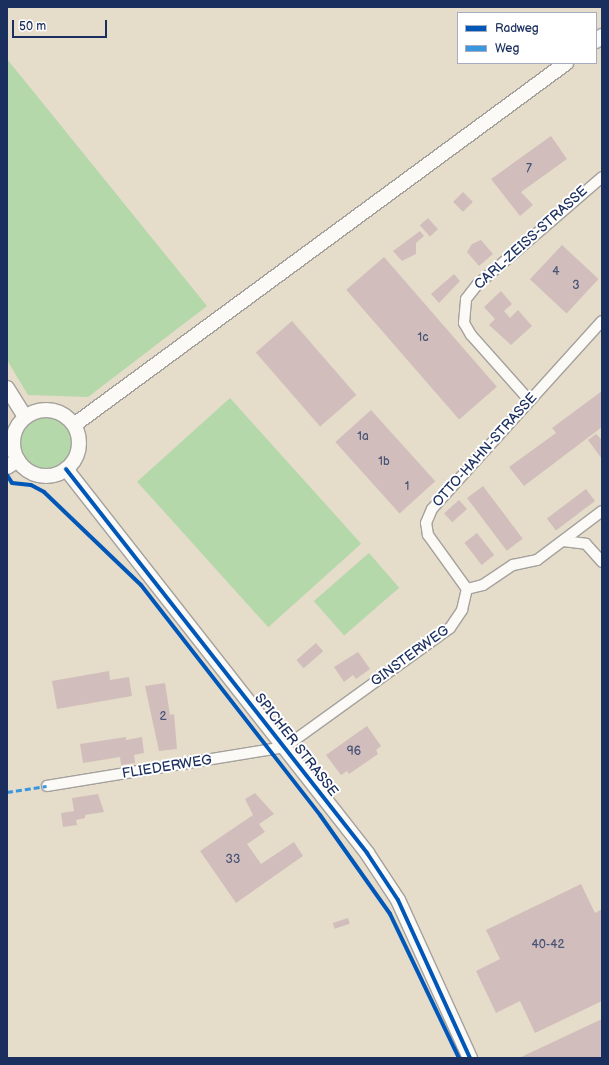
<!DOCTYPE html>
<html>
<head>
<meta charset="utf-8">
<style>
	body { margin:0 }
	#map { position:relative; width:609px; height:1065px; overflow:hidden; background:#e5dcca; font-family:"Balsamiq Sans",sans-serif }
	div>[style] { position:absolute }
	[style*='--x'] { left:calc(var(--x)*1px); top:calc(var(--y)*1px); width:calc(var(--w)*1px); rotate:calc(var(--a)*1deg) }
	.green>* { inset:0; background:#b4d8aa; transform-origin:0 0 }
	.round { border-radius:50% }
	.building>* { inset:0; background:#d1bebc; transform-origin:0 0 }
	.roads { filter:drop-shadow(1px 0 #a4a19d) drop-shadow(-1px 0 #a4a19d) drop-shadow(0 1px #a4a19d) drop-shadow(0 -1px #a4a19d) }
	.street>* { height:10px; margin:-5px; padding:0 5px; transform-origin:5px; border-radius:5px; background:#fbfaf7 }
	.secondary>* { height:14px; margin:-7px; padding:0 7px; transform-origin:7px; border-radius:7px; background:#fbfaf7 }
	.secondary>.ring { margin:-7px; padding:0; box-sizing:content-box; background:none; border:14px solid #fbfaf7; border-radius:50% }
	.quiet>* { height:3px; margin-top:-1.5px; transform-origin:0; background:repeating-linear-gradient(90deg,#3a97de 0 6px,transparent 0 9px) }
	.cycleway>* { height:4px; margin:-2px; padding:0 2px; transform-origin:2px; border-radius:2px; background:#0057b8 }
	span { translate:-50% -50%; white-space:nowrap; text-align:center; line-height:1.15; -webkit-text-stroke:4px #fff; paint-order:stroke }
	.number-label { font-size:12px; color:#485376 }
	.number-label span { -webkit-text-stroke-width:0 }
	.street-label { font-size:14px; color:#1b2f5e }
	.frame { position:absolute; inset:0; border:8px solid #1b2f5e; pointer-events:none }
	.legend { position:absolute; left:457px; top:12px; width:140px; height:52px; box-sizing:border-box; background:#fff; border:1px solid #a4acbf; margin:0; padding:5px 7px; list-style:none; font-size:12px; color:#1b2f5e }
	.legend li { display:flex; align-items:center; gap:8px; height:20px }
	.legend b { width:20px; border:1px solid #a4acbf }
	.scale { position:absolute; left:12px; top:20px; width:95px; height:18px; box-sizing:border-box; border:2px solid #1b2f5e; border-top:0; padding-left:5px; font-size:12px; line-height:14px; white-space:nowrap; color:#1b2f5e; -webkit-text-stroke:3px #fff; paint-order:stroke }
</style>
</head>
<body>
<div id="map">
	<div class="green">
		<div style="clip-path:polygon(7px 59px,207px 306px,88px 397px,28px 395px,7px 360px)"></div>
		<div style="left:230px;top:398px;width:196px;height:125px;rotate:48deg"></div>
		<div class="round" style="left:20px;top:417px;width:52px;height:52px"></div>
		<div style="left:369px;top:553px;width:46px;height:73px;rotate:49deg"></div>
	</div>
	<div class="building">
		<div style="clip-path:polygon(551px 136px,567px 159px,521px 192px,533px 205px,520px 216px,491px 179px)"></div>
		<div style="left:463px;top:192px;width:14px;height:14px;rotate:45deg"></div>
		<div style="left:428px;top:218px;width:15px;height:11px;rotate:48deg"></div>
		<div style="clip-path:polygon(420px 231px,424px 236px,416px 243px,416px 254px,402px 261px,393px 251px)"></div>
		<div style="clip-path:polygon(481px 240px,493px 254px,479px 266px,467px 252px,472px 244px)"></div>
		<div style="left:562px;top:245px;width:50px;height:47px;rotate:43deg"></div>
		<div style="left:384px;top:257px;width:172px;height:50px;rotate:49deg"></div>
		<div style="clip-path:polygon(454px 274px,460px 281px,439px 303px,431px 294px)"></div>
		<div style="clip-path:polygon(501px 291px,512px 304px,504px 311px,510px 318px,518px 310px,532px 326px,511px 345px,489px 325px,495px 319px,484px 307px)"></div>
		<div style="left:292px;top:321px;width:98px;height:48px;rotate:49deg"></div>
		<div style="clip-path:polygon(602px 391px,602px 427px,524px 486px,509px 467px,556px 433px,552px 428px)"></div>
		<div style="left:371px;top:410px;width:96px;height:48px;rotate:48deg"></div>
		<div style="clip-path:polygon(596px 434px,602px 440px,602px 459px,588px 440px)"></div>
		<div style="left:483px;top:486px;width:66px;height:20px;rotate:53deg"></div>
		<div style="left:586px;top:489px;width:15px;height:49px;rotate:53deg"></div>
		<div style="left:459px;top:500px;width:12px;height:20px;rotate:48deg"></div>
		<div style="left:477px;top:533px;width:28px;height:16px;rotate:52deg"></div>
		<div style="left:316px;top:643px;width:11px;height:26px;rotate:49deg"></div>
		<div style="clip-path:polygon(358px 652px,370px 669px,356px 679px,353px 675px,344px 682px,334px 667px)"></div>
		<div style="clip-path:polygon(109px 671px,110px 680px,129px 677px,132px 696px,57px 709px,52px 681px)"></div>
		<div style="clip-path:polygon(165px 683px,170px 715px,174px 714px,177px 749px,159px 751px,145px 686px)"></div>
		<div style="clip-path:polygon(367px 726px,381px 746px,376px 750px,378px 754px,349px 774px,347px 771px,341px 775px,326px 755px)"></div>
		<div style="clip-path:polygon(126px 737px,126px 740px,142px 737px,144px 753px,134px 755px,135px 763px,121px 765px,120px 757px,83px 763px,80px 744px)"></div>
		<div style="clip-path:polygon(255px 793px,274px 814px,259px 824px,265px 832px,247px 844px,261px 864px,294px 842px,303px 856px,236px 903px,200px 851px,253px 815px,245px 799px)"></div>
		<div style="clip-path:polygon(98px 794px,104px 812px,85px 815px,85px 818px,76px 820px,77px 825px,63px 827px,61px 813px,74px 811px,72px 798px)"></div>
		<div style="clip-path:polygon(581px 884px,595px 913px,602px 909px,602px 1001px,535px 1033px,520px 1001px,496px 1013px,476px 971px,500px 959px,486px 930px)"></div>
		<div style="left:348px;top:918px;width:6px;height:16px;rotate:72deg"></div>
		<div style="clip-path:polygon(602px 1019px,602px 1058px,519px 1058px)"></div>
	</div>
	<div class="roads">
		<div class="street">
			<div style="--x:529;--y:400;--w:87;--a:-131.7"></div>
			<div style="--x:471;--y:335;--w:14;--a:-120"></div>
			<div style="--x:464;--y:323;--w:24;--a:-85"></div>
			<div style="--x:466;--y:299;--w:18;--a:-52"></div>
			<div style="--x:477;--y:285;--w:165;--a:-40.8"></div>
			<div style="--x:563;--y:541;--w:23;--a:7"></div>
			<div style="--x:586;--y:544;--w:24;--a:48"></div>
			<div style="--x:467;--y:589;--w:67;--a:-125.8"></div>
			<div style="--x:428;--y:535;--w:12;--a:-99"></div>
			<div style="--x:426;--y:523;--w:15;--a:-67"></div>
			<div style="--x:432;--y:509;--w:253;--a:-47.9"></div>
			<div style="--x:467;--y:589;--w:16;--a:-14"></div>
			<div style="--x:483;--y:585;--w:36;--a:-34"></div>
			<div style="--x:513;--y:565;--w:25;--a:-12"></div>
			<div style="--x:537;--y:560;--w:81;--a:-37"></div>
			<div style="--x:47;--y:786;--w:241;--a:-9.3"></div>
			<div style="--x:285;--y:747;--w:203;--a:-35.8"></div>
			<div style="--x:450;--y:628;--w:22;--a:-56"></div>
			<div style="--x:462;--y:610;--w:22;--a:-77"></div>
		</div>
		<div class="secondary">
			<div style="--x:596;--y:41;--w:8;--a:-40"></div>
			<div style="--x:7;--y:388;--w:34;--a:58"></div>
			<div class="ring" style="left:13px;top:410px;width:52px;height:52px"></div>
			<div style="--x:74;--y:425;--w:611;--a:-36.34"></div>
			<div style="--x:7;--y:467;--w:13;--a:-32"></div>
			<div style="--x:66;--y:469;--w:488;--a:51.9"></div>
			<div style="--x:367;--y:853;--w:56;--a:56.6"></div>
			<div style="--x:398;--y:900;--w:174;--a:65.5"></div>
		</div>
	</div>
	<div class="quiet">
		<div style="--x:7;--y:792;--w:40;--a:-8.5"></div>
	</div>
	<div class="cycleway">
		<div style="--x:66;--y:469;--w:488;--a:51.9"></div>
		<div style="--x:367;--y:853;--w:56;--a:56.6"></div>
		<div style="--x:398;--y:900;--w:174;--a:65.5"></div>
		<div style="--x:7;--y:475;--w:9;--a:58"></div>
		<div style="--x:12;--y:483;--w:19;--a:6"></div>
		<div style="--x:31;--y:485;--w:15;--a:28"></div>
		<div style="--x:44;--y:492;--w:134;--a:43.8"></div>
		<div style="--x:141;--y:585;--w:291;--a:52.1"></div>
		<div style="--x:320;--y:815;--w:121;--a:54.7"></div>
		<div style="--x:390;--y:914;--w:160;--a:64.4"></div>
	</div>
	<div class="number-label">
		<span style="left:529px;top:169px">7</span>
		<span style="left:556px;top:272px">4</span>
		<span style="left:576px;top:286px">3</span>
		<span style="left:423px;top:338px">1c</span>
		<span style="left:363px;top:437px">1a</span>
		<span style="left:384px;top:462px">1b</span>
		<span style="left:407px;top:487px">1</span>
		<span style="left:163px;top:717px">2</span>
		<span style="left:354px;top:752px">96</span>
		<span style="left:233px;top:860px">33</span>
		<span style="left:548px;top:945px">40-42</span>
	</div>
	<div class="street-label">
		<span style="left:531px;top:238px;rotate:-42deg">CARL-ZEISS-STRASSE</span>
		<span style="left:485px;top:450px;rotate:-48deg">OTTO-HAHN-STRASSE</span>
		<span style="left:410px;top:656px;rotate:-36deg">GINSTERWEG</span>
		<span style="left:296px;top:745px;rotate:52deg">SPICHER STRASSE</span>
		<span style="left:167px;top:767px;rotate:-9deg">FLIEDERWEG</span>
	</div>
	<div class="frame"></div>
	<ul class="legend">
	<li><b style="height:5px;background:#0057b8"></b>Radweg</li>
	<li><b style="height:5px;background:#3a97de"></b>Weg</li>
	</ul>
	<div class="scale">50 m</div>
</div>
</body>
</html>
